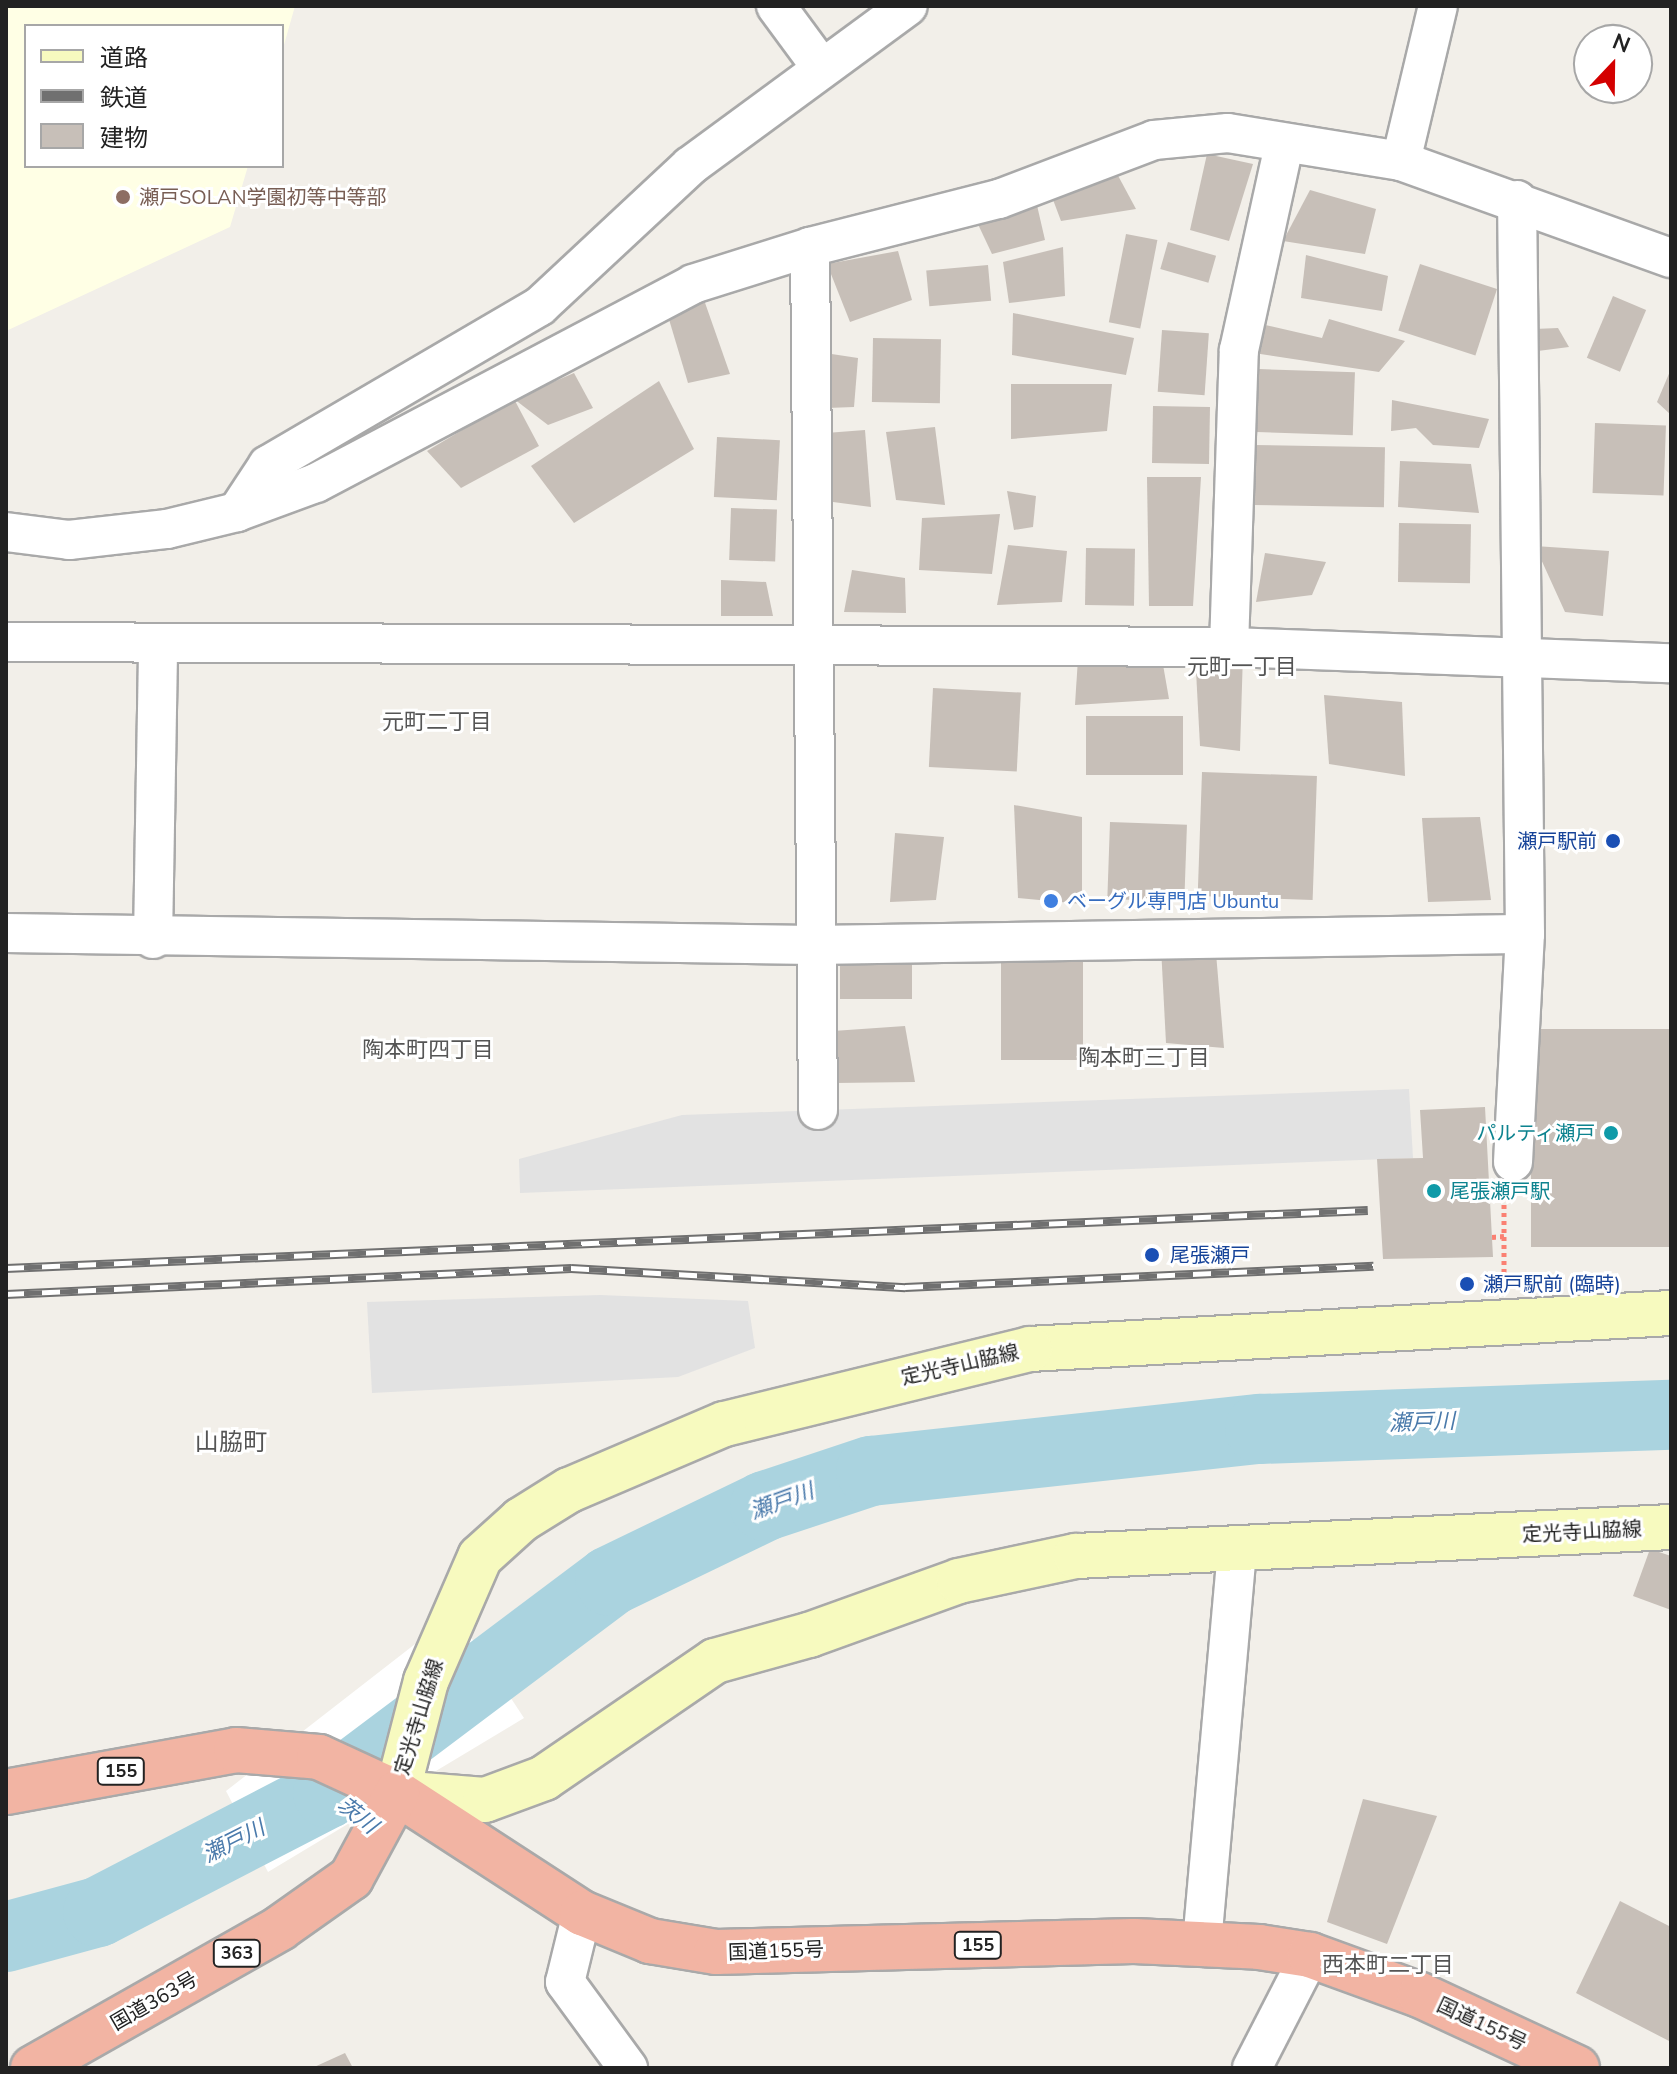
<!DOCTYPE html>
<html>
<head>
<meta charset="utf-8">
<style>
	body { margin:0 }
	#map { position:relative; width:1677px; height:2074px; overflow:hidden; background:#f2efe9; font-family:"Nunito Sans","Noto Sans JP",sans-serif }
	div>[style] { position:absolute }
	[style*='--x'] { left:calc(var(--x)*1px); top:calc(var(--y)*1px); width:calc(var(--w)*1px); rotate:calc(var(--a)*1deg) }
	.education>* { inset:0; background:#ffffe5 }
	.parking>* { inset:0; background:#e2e2e2 }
	.pier>* { inset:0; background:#fff }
	.river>* { height:70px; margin:-35px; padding:0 35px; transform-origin:35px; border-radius:35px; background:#aad3df }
	.building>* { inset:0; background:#c7bfb8; transform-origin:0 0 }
	.path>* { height:5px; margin-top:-2.5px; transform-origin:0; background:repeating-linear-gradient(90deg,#fa8072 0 4px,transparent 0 8px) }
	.roads { filter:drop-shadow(2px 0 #a9a9a9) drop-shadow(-2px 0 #a9a9a9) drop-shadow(0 2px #a9a9a9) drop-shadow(0 -2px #a9a9a9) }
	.minor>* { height:38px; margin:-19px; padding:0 19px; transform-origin:19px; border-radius:19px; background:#fff }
	.secondary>* { height:44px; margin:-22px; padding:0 22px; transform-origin:22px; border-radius:22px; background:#f7fabf }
	.trunk>* { height:44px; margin:-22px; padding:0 22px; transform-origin:22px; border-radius:22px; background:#f2b4a3 }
	.rail>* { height:9px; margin-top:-4.5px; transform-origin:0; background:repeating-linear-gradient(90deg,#fff 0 18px,#707070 0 36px); box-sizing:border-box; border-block:2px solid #707070 }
	.dots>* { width:22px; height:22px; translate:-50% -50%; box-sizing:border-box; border:4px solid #fff; border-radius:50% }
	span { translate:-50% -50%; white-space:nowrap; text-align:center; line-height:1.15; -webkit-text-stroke:6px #fff; paint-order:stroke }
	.shield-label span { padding:2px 6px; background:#fff; border:2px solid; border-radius:6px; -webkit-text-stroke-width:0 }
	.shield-label { font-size:18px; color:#222; font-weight:700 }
	.education-label { font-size:20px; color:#785e54 }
	.left { translate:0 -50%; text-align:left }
	.transit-label { font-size:20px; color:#164399 }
	.right { translate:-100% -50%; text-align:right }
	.shop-label { font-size:20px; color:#366cbe }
	.culture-label { font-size:20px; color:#0d838f }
	.street-label { font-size:20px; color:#222 }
	.neighbourhood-label { font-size:22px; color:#555 }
	.water-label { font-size:22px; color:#4a7aab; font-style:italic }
	.quarter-label { font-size:24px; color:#555 }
	.frame { position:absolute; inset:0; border:8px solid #222; pointer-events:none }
	.legend { position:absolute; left:24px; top:24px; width:260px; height:144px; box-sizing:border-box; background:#fff; border:2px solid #a7a7a7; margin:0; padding:10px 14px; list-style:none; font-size:24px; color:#222 }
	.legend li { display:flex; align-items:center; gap:16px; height:40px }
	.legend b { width:40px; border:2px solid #a7a7a7 }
	.north { position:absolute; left:1573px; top:24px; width:80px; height:80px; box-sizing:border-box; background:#fff; border:2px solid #a7a7a7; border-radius:50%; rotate:22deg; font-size:22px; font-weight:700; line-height:32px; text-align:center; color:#222 }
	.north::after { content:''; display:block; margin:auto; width:28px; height:36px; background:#d40000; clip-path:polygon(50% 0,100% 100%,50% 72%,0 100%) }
</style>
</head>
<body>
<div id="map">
	<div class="education">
		<div style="clip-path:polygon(6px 6px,295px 6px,282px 52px,282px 26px,26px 26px,26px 166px,248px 166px,230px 227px,6px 331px)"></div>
	</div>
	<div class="parking">
		<div style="clip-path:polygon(1409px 1089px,1413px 1158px,520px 1193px,519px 1159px,682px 1115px)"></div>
		<div style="clip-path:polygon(600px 1295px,748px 1301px,755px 1348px,678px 1377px,372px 1393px,367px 1302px)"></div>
	</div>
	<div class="pier">
		<div style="clip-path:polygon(455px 1613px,524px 1718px,268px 1872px,226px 1791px)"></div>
	</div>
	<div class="river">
		<div style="--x:6;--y:1937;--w:95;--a:-15.2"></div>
		<div style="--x:98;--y:1912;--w:259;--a:-27.4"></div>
		<div style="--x:328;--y:1793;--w:353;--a:-36.9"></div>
		<div style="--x:610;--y:1581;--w:172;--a:-25.8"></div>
		<div style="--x:765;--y:1506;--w:112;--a:-18.3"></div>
		<div style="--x:871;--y:1471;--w:391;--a:-6.2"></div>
		<div style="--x:1260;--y:1429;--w:411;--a:-2"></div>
	</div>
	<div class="building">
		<div style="clip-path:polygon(1207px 154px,1253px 164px,1229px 241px,1190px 230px)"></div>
		<div style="clip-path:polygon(1115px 170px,1136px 209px,1061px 221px,1052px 197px)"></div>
		<div style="clip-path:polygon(1310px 190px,1376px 209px,1365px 254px,1283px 241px)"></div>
		<div style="clip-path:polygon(1036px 201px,1045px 240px,992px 254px,976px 220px)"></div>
		<div style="left:1126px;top:234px;width:32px;height:90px;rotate:11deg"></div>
		<div style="left:1168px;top:242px;width:50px;height:28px;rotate:16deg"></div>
		<div style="clip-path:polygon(1063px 247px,1065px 296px,1009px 303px,1003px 262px)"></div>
		<div style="clip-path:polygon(898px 251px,912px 300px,850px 322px,827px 264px)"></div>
		<div style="clip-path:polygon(1306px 255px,1388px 276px,1382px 311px,1301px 298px)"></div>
		<div style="left:1420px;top:264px;width:81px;height:70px;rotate:18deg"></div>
		<div style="left:988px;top:265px;width:36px;height:62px;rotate:85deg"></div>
		<div style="left:1613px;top:296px;width:36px;height:67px;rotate:23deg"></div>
		<div style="clip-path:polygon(703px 297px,730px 374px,688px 383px,668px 316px)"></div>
		<div style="clip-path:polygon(1013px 313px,1134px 338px,1126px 375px,1012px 355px)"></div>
		<div style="clip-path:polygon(1329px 319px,1405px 341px,1379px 372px,1247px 352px,1252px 322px,1322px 338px)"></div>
		<div style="clip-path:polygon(1558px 328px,1569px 347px,1530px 352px,1534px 329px)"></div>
		<div style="left:1162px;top:330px;width:47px;height:62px;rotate:4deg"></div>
		<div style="left:873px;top:338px;width:68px;height:64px;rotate:1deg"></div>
		<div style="clip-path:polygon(825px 353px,858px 358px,854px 407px,827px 408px)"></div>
		<div style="left:1259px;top:369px;width:96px;height:63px;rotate:2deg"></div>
		<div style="clip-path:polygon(1671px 369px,1671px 415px,1657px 402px)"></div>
		<div style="clip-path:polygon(574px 373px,593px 408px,548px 425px,514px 399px)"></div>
		<div style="clip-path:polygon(659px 381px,694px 449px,574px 523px,531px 466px)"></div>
		<div style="clip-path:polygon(1011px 384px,1112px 384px,1107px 431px,1011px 439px)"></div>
		<div style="clip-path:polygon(514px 399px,539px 446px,461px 488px,427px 451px)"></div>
		<div style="clip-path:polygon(1392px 400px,1489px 419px,1479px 448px,1433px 445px,1416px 428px,1391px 431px)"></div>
		<div style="left:1153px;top:406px;width:57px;height:57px;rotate:1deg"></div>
		<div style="left:1595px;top:423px;width:71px;height:70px;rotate:2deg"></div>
		<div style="clip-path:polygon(935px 427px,945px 505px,896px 500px,886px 432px)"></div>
		<div style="clip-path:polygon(865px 430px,871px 507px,833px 502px,826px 433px)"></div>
		<div style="left:717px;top:437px;width:63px;height:60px;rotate:3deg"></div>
		<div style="left:1254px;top:445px;width:131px;height:60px;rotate:1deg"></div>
		<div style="clip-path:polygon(1400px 461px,1471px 464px,1479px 513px,1398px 507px)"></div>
		<div style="clip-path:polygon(1147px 477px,1201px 477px,1193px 606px,1149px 606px)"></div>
		<div style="clip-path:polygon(1007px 491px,1036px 496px,1033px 527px,1014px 530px)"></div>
		<div style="left:731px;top:508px;width:46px;height:52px;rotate:2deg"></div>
		<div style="clip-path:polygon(1000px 514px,992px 574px,919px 570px,922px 518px)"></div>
		<div style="left:1399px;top:523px;width:72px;height:59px;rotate:1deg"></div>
		<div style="clip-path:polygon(1008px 545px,1067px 551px,1062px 602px,997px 605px)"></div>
		<div style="clip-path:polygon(1535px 546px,1609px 551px,1603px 616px,1565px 612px)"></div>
		<div style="left:1086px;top:548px;width:49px;height:57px;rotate:1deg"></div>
		<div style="clip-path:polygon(1265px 553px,1326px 562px,1312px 595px,1256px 602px)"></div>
		<div style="clip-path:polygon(852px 570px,905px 578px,906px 613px,844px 612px)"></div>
		<div style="clip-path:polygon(721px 580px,766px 582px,773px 616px,721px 616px)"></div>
		<div style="clip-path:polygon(1195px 652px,1243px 653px,1240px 751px,1200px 746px)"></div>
		<div style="clip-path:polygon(1078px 658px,1162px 659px,1169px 699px,1075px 705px)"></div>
		<div style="left:933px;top:688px;width:88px;height:79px;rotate:3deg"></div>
		<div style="clip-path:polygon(1324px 695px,1402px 702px,1405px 776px,1329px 764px)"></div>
		<div style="left:1086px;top:716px;width:97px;height:59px"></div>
		<div style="left:1202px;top:772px;width:115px;height:124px;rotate:2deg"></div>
		<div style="clip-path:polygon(1014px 805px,1082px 817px,1082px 904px,1018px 898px)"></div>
		<div style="clip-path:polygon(1480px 817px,1491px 900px,1428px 902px,1422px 818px)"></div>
		<div style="left:1110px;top:822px;width:77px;height:77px;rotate:2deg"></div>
		<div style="clip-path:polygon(895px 833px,944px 837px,936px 900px,890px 902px)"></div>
		<div style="clip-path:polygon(1161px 947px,1216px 953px,1224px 1048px,1166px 1043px)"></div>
		<div style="left:1083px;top:952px;width:108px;height:82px;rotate:90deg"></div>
		<div style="left:912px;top:954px;width:45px;height:72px;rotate:90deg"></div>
		<div style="clip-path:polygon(905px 1026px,915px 1082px,835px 1083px,833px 1031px)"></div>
		<div style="left:1531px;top:1029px;width:140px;height:218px"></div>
		<div style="clip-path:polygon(1485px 1107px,1493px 1257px,1383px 1259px,1377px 1159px,1423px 1158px,1420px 1110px)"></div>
		<div style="clip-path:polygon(1650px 1549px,1671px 1556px,1671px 1610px,1633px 1596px)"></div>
		<div style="clip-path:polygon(1363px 1799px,1437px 1816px,1387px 1944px,1327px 1922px)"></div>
		<div style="clip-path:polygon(1620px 1901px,1671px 1927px,1671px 2042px,1576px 1993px)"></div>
		<div style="clip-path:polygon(345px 2053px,353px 2068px,312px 2068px)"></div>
	</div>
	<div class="path">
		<div style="--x:1504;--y:1197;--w:77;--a:90"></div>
		<div style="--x:1492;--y:1237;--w:12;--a:-5"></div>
	</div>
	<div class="roads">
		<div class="minor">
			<div style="--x:776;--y:6;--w:76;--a:53.6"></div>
			<div style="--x:1401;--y:161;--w:159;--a:-76.6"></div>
			<div style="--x:810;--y:247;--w:863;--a:89.47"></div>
			<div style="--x:237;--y:512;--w:56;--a:-56.6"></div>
			<div style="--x:268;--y:465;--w:315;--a:-30.3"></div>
			<div style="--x:540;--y:306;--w:205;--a:-43"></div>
			<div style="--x:690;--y:166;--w:270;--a:-36.3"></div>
			<div style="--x:6;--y:532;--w:64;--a:7.2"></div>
			<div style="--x:69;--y:540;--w:99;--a:-6.4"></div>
			<div style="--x:167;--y:529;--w:72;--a:-13.7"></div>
			<div style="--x:237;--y:512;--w:84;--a:-20.2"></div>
			<div style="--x:316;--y:483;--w:426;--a:-27.8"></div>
			<div style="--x:693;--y:284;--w:123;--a:-17.5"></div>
			<div style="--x:810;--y:247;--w:195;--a:-14.3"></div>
			<div style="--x:999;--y:199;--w:166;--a:-20.8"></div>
			<div style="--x:1154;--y:140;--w:74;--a:-5.4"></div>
			<div style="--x:1228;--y:133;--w:175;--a:9.2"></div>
			<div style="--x:1401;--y:161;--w:287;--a:19.8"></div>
			<div style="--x:6;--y:642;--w:1223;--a:0.23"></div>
			<div style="--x:1229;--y:647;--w:442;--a:2.1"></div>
			<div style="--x:1229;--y:647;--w:297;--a:-88.1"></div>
			<div style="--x:1239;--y:350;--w:210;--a:-77.6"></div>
			<div style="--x:6;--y:933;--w:807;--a:0.85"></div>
			<div style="--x:813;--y:945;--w:712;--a:-0.89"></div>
			<div style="--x:153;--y:939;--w:296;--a:-89"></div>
			<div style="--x:1513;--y:1162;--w:228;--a:-87"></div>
			<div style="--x:1525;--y:934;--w:734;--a:-90.62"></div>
			<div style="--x:582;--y:1913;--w:71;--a:103.8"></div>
			<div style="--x:565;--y:1982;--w:107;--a:53.8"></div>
			<div style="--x:1202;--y:1943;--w:398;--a:-84.9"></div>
			<div style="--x:1252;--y:2068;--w:127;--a:-62.8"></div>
		</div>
		<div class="secondary">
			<div style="--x:1671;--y:1313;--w:642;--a:176.79"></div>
			<div style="--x:1030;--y:1349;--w:315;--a:166.2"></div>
			<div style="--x:724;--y:1424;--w:168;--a:156.9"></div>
			<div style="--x:569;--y:1490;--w:57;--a:148"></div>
			<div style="--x:521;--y:1520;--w:55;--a:137.9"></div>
			<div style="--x:480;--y:1557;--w:135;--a:113.5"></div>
			<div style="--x:426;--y:1681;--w:116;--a:104.5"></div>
			<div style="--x:397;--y:1793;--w:88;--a:4.5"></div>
			<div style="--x:485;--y:1800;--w:63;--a:-20.4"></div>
			<div style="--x:544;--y:1778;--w:207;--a:-34.4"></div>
			<div style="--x:715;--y:1661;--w:98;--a:-15.5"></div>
			<div style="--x:809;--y:1635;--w:159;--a:-19.8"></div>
			<div style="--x:959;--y:1581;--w:120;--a:-12.1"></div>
			<div style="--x:1076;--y:1556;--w:596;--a:-2.79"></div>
		</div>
		<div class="trunk">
			<div style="--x:6;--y:1792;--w:234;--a:-10.3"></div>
			<div style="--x:236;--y:1750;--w:83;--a:4.8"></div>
			<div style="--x:319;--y:1757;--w:86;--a:24.8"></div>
			<div style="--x:397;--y:1793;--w:221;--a:33"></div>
			<div style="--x:582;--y:1913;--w:74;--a:22.4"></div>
			<div style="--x:650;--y:1941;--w:67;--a:9.5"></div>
			<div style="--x:716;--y:1952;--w:418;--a:-1.5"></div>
			<div style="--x:1134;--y:1941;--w:125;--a:2.7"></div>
			<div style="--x:1259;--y:1947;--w:52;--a:8.9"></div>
			<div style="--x:1310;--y:1955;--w:117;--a:20"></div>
			<div style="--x:1420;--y:1995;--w:173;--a:24.9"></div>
			<div style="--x:33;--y:2068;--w:284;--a:-29.5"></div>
			<div style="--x:280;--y:1928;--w:87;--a:-35.2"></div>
			<div style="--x:351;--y:1878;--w:97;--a:-61.6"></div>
		</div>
	</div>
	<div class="rail">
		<div style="--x:6;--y:1268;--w:1363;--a:-2.44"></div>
		<div style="--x:6;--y:1294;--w:566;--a:-2.63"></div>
		<div style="--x:571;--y:1268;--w:335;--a:3.3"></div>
		<div style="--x:905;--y:1287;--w:469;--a:-2.6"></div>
	</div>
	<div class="dots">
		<div style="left:123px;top:197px;background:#8d6e63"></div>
		<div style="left:1613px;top:841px;background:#1a4fb4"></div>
		<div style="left:1051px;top:901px;background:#3f7fe0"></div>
		<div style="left:1611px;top:1133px;background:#0f9aa8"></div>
		<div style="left:1434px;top:1191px;background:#0f9aa8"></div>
		<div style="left:1152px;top:1255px;background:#1a4fb4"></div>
		<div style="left:1467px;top:1284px;background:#1a4fb4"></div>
	</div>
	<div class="shield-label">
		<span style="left:121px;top:1771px">155</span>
		<span style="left:978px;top:1945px">155</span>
		<span style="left:237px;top:1953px">363</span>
	</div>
	<div class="education-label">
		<span class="left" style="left:139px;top:197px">瀬戸SOLAN学園初等中等部</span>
	</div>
	<div class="transit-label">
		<span class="right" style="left:1597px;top:841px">瀬戸駅前</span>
		<span class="left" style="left:1170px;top:1255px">尾張瀬戸</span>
		<span class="left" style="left:1483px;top:1284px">瀬戸駅前 (臨時)</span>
	</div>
	<div class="shop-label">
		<span class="left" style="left:1067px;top:901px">ベーグル専門店 Ubuntu</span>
	</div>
	<div class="culture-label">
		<span class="right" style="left:1595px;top:1133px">パルティ瀬戸</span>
		<span class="left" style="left:1450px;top:1191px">尾張瀬戸駅</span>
	</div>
	<div class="street-label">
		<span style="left:960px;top:1365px;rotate:-13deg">定光寺山脇線</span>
		<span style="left:1582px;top:1532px;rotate:-3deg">定光寺山脇線</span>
		<span style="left:419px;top:1717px;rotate:-73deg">定光寺山脇線</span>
		<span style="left:776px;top:1951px;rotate:-2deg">国道155号</span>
		<span style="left:154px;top:2001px;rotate:-30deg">国道363号</span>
		<span style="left:1482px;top:2024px;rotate:25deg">国道155号</span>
	</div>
	<div class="neighbourhood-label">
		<span style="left:1242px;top:668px">元町一丁目</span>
		<span style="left:437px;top:723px">元町二丁目</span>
		<span style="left:428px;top:1051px">陶本町四丁目</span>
		<span style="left:1144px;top:1059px">陶本町三丁目</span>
		<span style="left:1388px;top:1966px">西本町二丁目</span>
	</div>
	<div class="water-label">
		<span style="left:1422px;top:1423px;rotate:-2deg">瀬戸川</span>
		<span style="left:782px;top:1502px;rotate:-20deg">瀬戸川</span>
		<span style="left:357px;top:1816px;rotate:38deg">茨川</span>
		<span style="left:234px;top:1842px;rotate:-27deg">瀬戸川</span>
	</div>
	<div class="quarter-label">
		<span style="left:231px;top:1443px">山脇町</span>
	</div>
	<div class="frame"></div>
	<ul class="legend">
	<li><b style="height:10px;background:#f7fabf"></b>道路</li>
	<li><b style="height:10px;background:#707070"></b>鉄道</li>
	<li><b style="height:22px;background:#c7bfb8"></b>建物</li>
	</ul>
	<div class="north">N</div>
</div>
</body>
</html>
